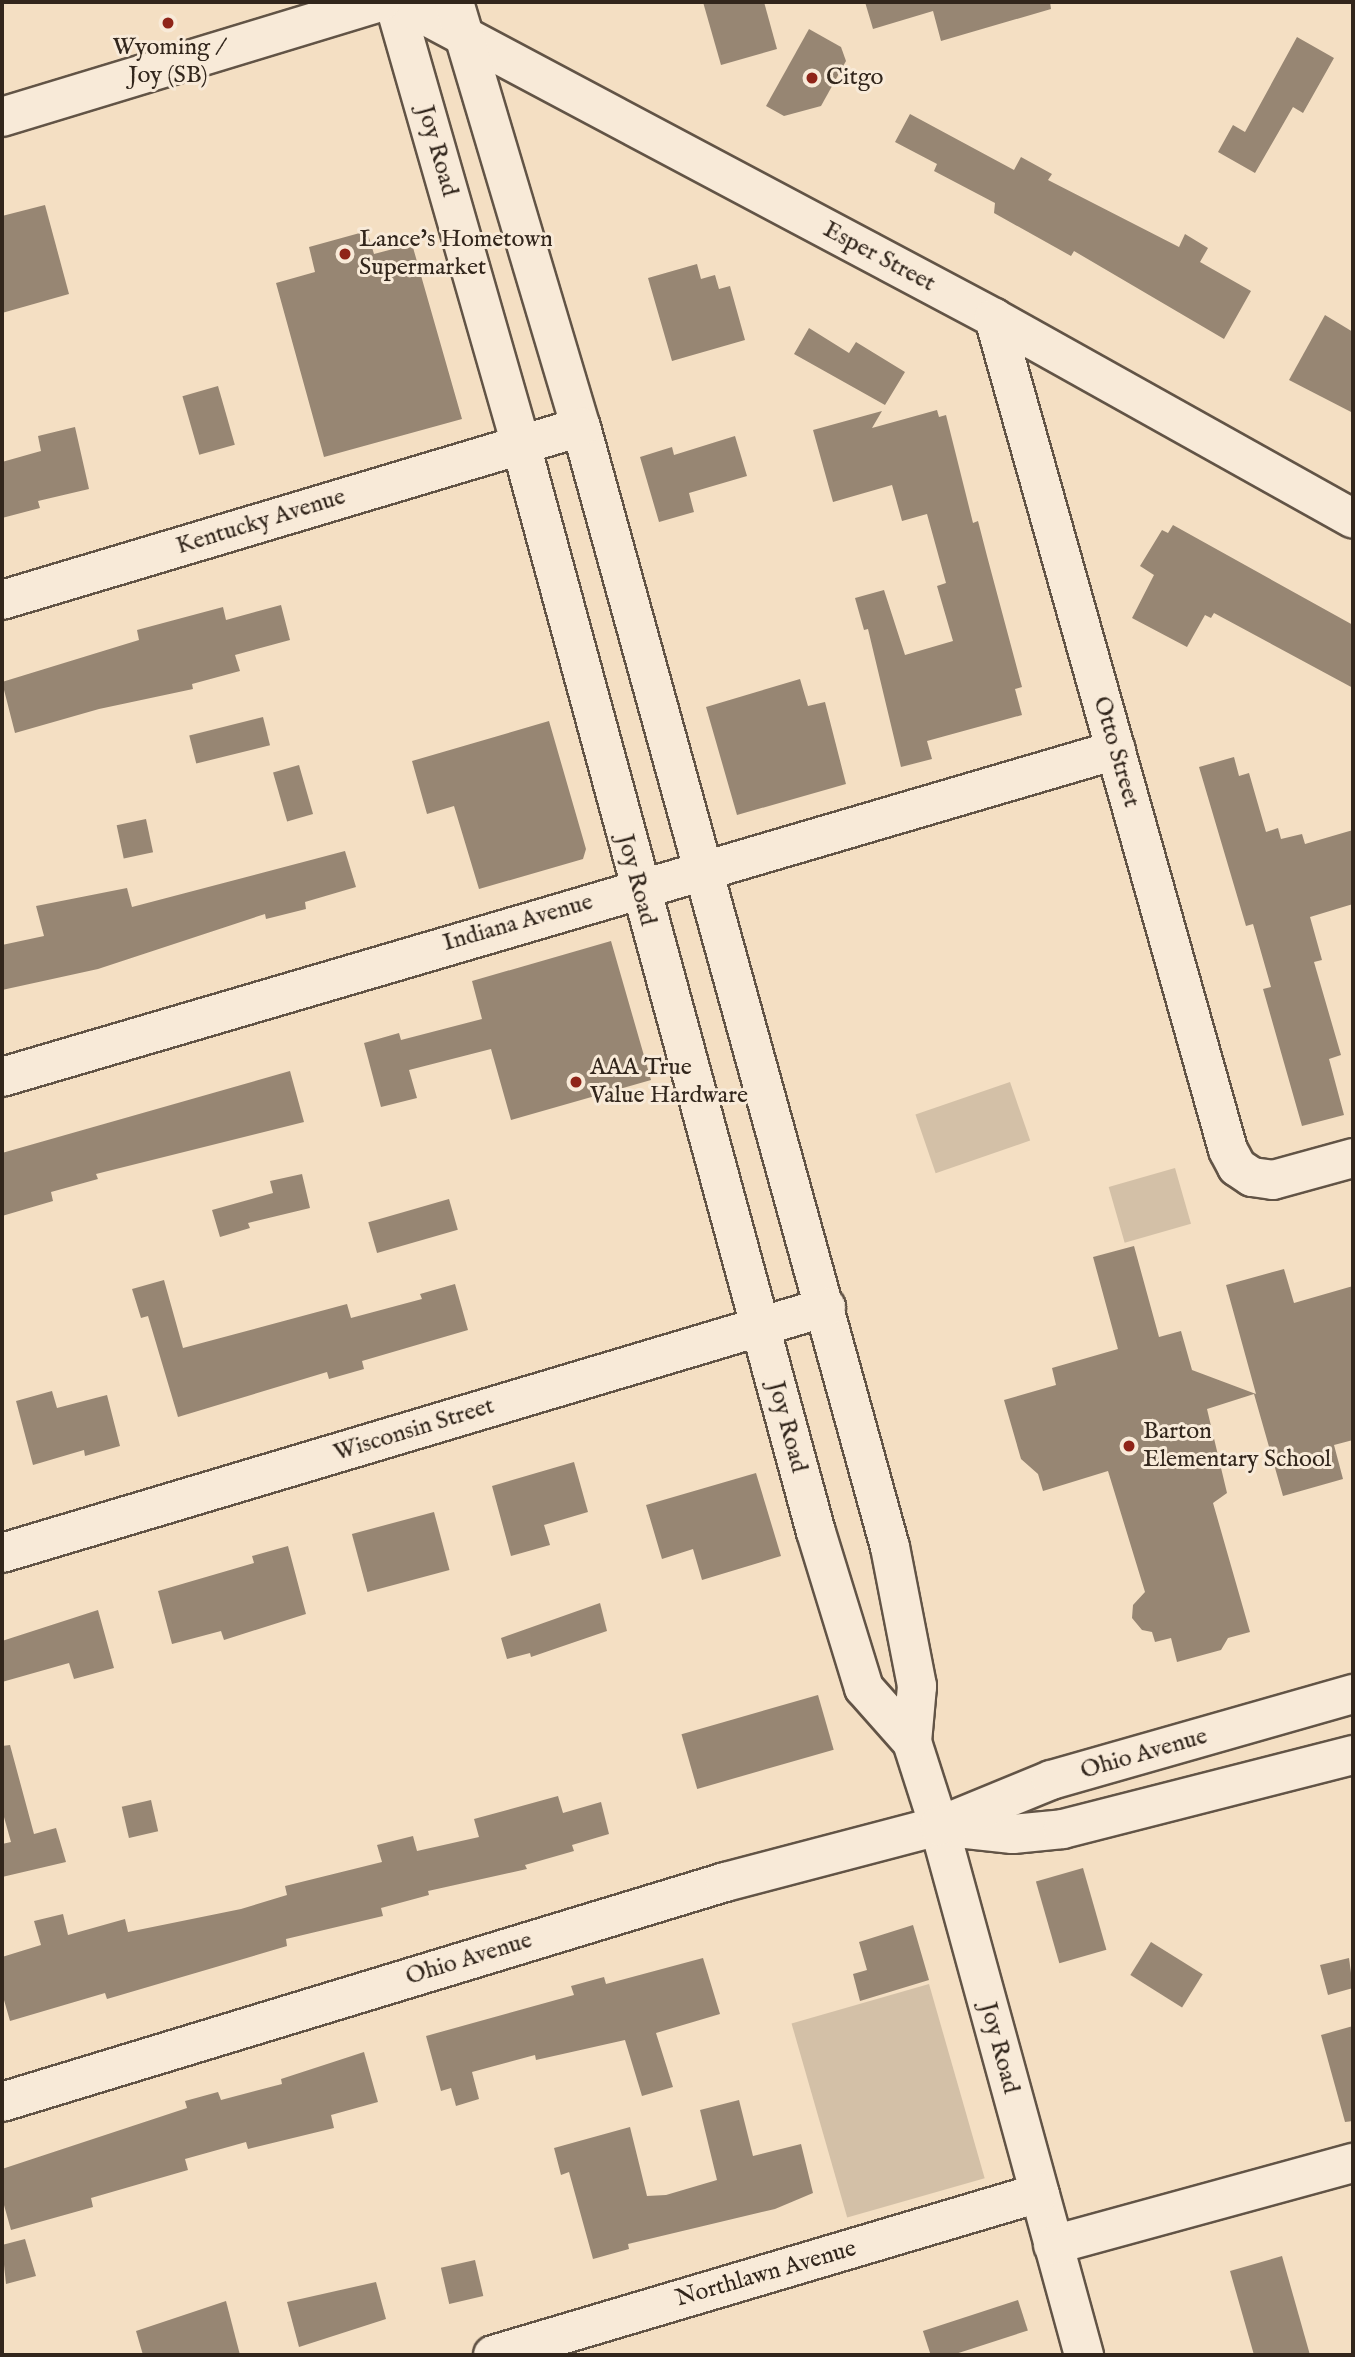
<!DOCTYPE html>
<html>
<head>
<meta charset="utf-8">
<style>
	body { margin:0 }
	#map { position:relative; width:1355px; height:2357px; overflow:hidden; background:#f4dfc3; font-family:"IM FELL English",serif }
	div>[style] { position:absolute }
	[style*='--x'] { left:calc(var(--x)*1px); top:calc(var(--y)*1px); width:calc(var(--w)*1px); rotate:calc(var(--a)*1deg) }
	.green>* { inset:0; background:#d3c0a7; transform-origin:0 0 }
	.building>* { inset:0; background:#978673; transform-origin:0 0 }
	.roads { filter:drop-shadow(2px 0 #625446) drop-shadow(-2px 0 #625446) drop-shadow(0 2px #625446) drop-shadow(0 -2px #625446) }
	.minor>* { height:38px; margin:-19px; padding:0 19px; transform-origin:19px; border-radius:19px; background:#f8ead8 }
	.dots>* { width:19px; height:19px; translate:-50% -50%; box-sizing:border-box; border:4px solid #f8ead8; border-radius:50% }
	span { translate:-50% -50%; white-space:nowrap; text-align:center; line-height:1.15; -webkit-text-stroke:6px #f8ead8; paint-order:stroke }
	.poi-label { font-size:24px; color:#32261c }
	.left { translate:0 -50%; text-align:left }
	.street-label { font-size:24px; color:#32261c }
	.frame { position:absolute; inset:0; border:4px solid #32261c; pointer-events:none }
</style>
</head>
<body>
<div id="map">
	<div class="green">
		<div style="left:1010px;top:1082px;width:62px;height:100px;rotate:71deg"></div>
		<div style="left:1175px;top:1168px;width:58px;height:69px;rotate:74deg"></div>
		<div style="left:929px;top:1984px;width:202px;height:143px;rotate:74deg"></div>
	</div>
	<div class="building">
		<div style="clip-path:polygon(703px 2px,764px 2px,777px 49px,721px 65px)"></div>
		<div style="clip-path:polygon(865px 2px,1050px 2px,1051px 9px,941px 41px,933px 11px,873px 29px)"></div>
		<div style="clip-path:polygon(809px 29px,841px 47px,846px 61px,821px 106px,784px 116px,766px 106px)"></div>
		<div style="clip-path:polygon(1297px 37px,1334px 58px,1303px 113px,1293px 107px,1255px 173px,1218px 152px,1233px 125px,1245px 132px)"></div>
		<div style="clip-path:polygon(910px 114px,1014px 170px,1021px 157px,1052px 174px,1048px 180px,1179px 247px,1185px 234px,1208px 248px,1200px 262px,1251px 291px,1224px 339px,1074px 251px,1071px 256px,994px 213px,995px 203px,934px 171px,937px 164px,895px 142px)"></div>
		<div style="clip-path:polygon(45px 205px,69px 294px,2px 313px,2px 216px)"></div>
		<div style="clip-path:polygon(367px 231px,374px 254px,412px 244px,462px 419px,324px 457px,276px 283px,315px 272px,309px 247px)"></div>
		<div style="clip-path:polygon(697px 264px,701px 279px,715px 275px,719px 289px,730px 286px,745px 340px,672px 361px,648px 278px)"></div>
		<div style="clip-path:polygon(1325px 315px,1353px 332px,1353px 413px,1289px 380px)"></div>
		<div style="clip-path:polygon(809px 328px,849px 353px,856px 342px,905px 372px,885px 405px,794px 354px)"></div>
		<div style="left:218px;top:386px;width:61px;height:37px;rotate:74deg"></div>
		<div style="clip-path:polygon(937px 410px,939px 417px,946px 415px,973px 523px,978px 521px,987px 556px,1022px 687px,1015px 689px,1022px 715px,927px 741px,932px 759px,901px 767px,868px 629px,864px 630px,855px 598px,884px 590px,905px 655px,953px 641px,937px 586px,946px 583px,927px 514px,902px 521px,892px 485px,833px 502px,813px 430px,882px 411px,872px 428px)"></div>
		<div style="clip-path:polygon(75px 427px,89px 489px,38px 501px,40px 508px,2px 518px,2px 462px,41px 451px,38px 436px)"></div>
		<div style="clip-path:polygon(735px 436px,747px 476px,689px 493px,694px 512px,659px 522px,640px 457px,672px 447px,674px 455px)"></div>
		<div style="clip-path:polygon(1173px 525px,1353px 625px,1353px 688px,1214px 613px,1211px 618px,1205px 615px,1187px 647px,1132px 618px,1154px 575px,1140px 566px,1162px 530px,1168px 533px)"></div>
		<div style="clip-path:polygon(281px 605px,290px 640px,235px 655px,240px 671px,192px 684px,193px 689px,99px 709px,15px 733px,2px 682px,139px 640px,137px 630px,223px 607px,226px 620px)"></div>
		<div style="clip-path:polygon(800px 679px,808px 706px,825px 702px,846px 784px,737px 815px,706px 707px)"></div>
		<div style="left:263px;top:717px;width:29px;height:76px;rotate:76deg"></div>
		<div style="clip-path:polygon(549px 721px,586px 849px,583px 859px,479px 889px,454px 806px,427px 814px,412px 761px)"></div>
		<div style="clip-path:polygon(1234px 757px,1239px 776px,1249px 773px,1266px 832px,1278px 828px,1281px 839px,1302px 834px,1305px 844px,1353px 830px,1353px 904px,1310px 917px,1322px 960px,1314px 962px,1341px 1055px,1329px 1059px,1344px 1115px,1302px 1126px,1263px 989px,1271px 987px,1253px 924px,1246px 926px,1199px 767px)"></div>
		<div style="left:299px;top:765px;width:51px;height:27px;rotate:74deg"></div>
		<div style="left:146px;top:819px;width:34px;height:30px;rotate:78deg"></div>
		<div style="clip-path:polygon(345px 851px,356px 887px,305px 902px,306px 909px,266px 919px,265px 914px,98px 969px,2px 990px,2px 945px,44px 936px,36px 906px,127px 888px,132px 907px)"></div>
		<div style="clip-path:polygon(611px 941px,651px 1080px,511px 1120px,491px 1049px,409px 1070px,417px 1098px,381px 1107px,364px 1043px,399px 1033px,401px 1040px,482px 1019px,472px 981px)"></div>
		<div style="clip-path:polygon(290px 1071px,304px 1122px,96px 1174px,98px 1179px,51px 1192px,53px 1201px,2px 1216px,2px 1153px)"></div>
		<div style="clip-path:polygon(302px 1174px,310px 1208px,248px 1223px,250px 1228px,220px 1237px,212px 1210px,273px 1193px,270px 1181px)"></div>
		<div style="left:449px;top:1199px;width:32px;height:84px;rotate:74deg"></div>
		<div style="clip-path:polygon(1134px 1246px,1159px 1337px,1181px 1331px,1192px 1370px,1256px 1394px,1226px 1285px,1284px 1269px,1294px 1303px,1353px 1286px,1353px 1440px,1334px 1445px,1343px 1479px,1283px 1496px,1254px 1394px,1207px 1409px,1227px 1493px,1213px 1503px,1250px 1632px,1228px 1638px,1221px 1650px,1177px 1662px,1171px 1638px,1155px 1642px,1152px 1632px,1142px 1630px,1132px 1618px,1133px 1605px,1145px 1592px,1108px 1471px,1043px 1491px,1038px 1474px,1021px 1459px,1004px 1400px,1056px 1385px,1052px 1368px,1118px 1349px,1093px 1257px)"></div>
		<div style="clip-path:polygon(164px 1280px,183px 1348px,347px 1304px,351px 1318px,422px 1299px,420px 1294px,455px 1284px,468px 1330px,362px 1361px,364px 1369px,329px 1379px,327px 1372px,178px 1417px,148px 1316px,141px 1318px,132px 1289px)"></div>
		<div style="clip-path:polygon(52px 1391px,57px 1408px,107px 1395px,120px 1446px,85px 1456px,84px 1450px,33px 1465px,16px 1401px)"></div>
		<div style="clip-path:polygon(574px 1462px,588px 1512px,544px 1525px,550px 1545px,511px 1556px,492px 1486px)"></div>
		<div style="clip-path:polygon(756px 1473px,781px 1556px,702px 1580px,693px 1549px,662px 1559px,646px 1505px)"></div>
		<div style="left:434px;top:1512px;width:60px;height:85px;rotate:75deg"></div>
		<div style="clip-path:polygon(288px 1546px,306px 1614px,224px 1640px,221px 1631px,172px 1644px,158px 1591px,254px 1563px,252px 1556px)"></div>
		<div style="clip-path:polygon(600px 1603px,607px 1631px,531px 1657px,530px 1653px,507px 1659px,501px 1638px)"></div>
		<div style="clip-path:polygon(98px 1610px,114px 1668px,74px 1679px,69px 1663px,2px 1682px,2px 1641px)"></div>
		<div style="left:818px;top:1695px;width:57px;height:142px;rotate:74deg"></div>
		<div style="clip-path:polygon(10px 1745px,34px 1834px,56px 1828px,66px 1862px,2px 1877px,2px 1844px,11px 1842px,2px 1810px,2px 1746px)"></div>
		<div style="clip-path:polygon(558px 1796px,563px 1813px,601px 1802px,609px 1834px,572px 1845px,574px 1851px,525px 1865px,527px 1869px,428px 1891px,429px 1895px,381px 1908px,383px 1916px,286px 1939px,287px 1946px,107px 1999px,105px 1993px,10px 2021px,2px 1993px,2px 1957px,41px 1945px,34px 1921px,63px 1914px,68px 1935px,125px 1919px,128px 1932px,241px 1909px,287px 1895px,285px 1886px,382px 1862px,377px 1845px,413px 1836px,417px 1851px,479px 1837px,474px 1819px)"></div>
		<div style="left:151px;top:1800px;width:32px;height:30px;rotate:77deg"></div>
		<div style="left:1083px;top:1868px;width:85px;height:49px;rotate:74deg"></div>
		<div style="clip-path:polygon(913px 1925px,929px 1980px,860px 2001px,853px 1974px,867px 1970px,859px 1942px)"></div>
		<div style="left:1151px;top:1942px;width:61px;height:39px;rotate:32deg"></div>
		<div style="clip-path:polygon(703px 1958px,720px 2014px,656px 2033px,673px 2087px,642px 2096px,625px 2040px,536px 2060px,535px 2055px,472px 2072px,479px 2099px,456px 2106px,451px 2088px,441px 2091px,426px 2036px,574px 1995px,571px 1986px,604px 1977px,606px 1984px)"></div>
		<div style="clip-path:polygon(1349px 1958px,1353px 1988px,1328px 1995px,1320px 1965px)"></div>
		<div style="clip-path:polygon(1353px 2026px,1353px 2121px,1345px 2122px,1321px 2035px)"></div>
		<div style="clip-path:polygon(364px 2052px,378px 2102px,331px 2115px,334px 2128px,248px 2149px,246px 2142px,185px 2159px,188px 2170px,91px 2198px,93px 2207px,11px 2230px,2px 2198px,2px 2169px,187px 2108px,185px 2101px,218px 2092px,221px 2100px,282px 2084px,281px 2079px)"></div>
		<div style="clip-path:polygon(739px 2100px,753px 2156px,801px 2144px,813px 2193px,775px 2209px,628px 2244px,629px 2249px,593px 2259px,569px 2172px,561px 2175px,554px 2148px,630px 2127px,647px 2196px,666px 2195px,717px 2180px,700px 2110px)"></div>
		<div style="clip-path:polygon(25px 2239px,36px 2276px,6px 2284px,2px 2245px)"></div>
		<div style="clip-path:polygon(1282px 2256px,1310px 2355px,1254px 2355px,1230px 2271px)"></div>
		<div style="left:475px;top:2260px;width:37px;height:35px;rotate:77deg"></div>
		<div style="clip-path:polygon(376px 2282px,386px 2319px,299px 2347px,287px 2302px)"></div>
		<div style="left:1018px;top:2300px;width:32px;height:100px;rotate:72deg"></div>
		<div style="clip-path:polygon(226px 2301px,240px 2355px,143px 2355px,136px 2331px)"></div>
	</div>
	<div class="roads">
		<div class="minor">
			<div style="--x:394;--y:2;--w:461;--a:74"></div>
			<div style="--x:521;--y:445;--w:1126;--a:74.82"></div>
			<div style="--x:816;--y:1532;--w:163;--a:72.9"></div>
			<div style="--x:864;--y:1688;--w:72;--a:48.4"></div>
			<div style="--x:912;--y:1742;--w:88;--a:72.2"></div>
			<div style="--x:939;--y:1826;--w:549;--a:74.67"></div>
			<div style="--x:400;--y:2;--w:673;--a:28.01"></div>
			<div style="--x:994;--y:318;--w:411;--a:29.2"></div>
			<div style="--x:454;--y:2;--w:444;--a:73.4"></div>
			<div style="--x:581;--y:427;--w:1162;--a:74.58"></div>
			<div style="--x:890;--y:1547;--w:142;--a:79"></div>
			<div style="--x:917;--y:1686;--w:56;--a:95.1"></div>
			<div style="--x:2;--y:117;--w:395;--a:-16.9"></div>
			<div style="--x:994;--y:318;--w:864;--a:74.29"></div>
			<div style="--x:1228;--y:1150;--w:19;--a:62"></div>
			<div style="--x:1237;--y:1167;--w:18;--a:34"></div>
			<div style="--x:1252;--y:1177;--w:21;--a:8"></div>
			<div style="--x:1273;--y:1180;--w:83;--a:-15.4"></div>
			<div style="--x:2;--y:600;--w:604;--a:-16.64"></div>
			<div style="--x:2;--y:1077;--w:1161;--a:-16.36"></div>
			<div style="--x:2;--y:1553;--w:860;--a:-16.62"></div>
			<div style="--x:939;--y:1826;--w:74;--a:6.2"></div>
			<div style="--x:1013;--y:1834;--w:50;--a:-5.7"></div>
			<div style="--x:1063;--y:1829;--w:299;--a:-14.3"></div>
			<div style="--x:2;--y:2102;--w:756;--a:-16.92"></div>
			<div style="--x:725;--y:1882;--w:221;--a:-14.7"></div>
			<div style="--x:939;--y:1826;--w:121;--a:-22.3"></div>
			<div style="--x:1051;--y:1780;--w:314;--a:-15.9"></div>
			<div style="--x:1053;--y:2245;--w:311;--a:-15.3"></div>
			<div style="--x:493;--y:2355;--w:570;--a:-16.53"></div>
		</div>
	</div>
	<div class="dots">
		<div style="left:168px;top:23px;background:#8f2418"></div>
		<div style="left:812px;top:78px;background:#8f2418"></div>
		<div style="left:345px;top:254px;background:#8f2418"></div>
		<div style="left:576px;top:1082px;background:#8f2418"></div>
		<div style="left:1129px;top:1446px;background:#8f2418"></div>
	</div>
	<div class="poi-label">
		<span style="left:168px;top:62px">Wyoming /<br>Joy (SB)</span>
		<span class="left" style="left:826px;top:78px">Citgo</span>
		<span class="left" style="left:359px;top:254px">Lance's Hometown<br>Supermarket</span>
		<span class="left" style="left:590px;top:1082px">AAA True<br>Value Hardware</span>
		<span class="left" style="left:1143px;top:1446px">Barton<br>Elementary School</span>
	</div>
	<div class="street-label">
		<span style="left:437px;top:151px;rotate:74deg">Joy Road</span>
		<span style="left:879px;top:257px;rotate:28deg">Esper Street</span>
		<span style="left:261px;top:522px;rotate:-17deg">Kentucky Avenue</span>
		<span style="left:1116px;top:752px;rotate:74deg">Otto Street</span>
		<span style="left:636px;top:880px;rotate:75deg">Joy Road</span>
		<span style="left:518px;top:923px;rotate:-16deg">Indiana Avenue</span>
		<span style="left:787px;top:1427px;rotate:75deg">Joy Road</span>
		<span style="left:414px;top:1430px;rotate:-17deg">Wisconsin Street</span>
		<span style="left:1144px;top:1754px;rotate:-16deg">Ohio Avenue</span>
		<span style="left:469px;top:1959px;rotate:-17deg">Ohio Avenue</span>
		<span style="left:999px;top:2048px;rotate:75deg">Joy Road</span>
		<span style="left:766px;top:2274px;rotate:-16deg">Northlawn Avenue</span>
	</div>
	<div class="frame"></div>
</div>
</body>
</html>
